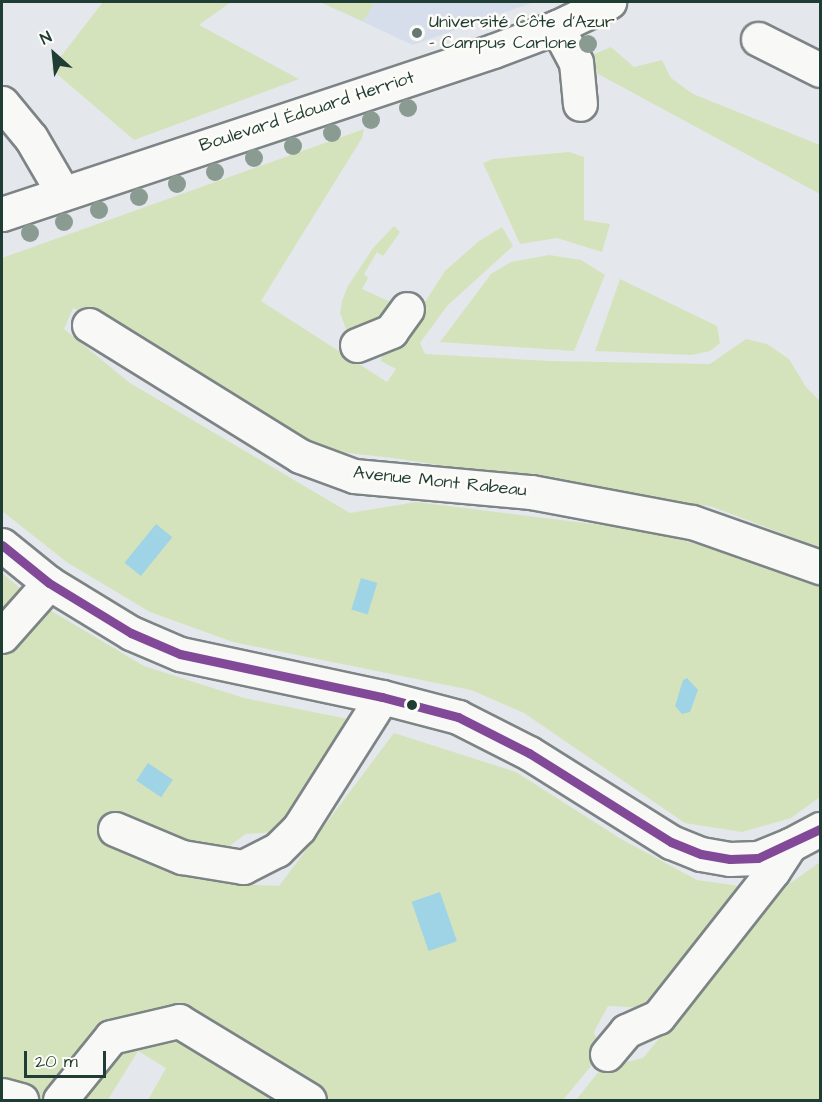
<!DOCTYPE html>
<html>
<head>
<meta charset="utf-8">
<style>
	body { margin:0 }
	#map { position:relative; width:822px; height:1102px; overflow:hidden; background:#e4e7ec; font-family:"Architects Daughter",sans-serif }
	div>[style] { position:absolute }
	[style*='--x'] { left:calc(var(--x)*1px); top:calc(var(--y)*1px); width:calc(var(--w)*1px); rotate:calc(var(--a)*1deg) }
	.built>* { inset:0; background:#d7deeb }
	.green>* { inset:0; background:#d5e3bc }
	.water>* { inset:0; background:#9fd3e6; transform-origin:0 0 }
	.roads { filter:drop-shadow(2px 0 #7d8485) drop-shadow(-2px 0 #7d8485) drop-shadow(0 2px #7d8485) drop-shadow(0 -2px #7d8485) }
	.minor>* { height:33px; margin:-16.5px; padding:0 16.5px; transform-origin:16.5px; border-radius:16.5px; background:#f8f8f7 }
	.bus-1>* { height:9px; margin:-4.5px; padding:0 4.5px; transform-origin:4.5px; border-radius:4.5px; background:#814997 }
	.trees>* { width:18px; height:18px; margin:-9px; border-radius:50%; background:#8a9c91 }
	.dots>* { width:16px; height:16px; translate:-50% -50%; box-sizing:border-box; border:3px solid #fdfcf7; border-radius:50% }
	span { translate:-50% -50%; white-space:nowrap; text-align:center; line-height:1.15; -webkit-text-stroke:5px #fdfcf7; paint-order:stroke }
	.poi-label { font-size:18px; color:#1f3d34 }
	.left { translate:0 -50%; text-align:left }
	.street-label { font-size:18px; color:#1f3d34 }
	.frame { position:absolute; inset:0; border:3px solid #1f3d34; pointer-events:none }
	.north { position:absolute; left:24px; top:24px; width:60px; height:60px; -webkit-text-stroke:4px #fdfcf7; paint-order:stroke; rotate:333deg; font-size:16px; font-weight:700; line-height:24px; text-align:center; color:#1f3d34 }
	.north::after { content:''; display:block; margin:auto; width:21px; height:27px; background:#1f3d34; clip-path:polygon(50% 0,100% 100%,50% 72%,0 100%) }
	.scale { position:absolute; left:24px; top:1051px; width:82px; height:27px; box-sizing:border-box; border:3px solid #1f3d34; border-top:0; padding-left:8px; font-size:18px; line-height:21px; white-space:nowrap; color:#1f3d34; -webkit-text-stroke:4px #fdfcf7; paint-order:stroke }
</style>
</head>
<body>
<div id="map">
	<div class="built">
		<div style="clip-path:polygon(320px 2px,534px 2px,413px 45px)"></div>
	</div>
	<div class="green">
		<div style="clip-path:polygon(103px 2px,231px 2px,199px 25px,299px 79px,134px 140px,51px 69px)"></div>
		<div style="clip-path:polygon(320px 2px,375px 2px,363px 21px)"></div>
		<div style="clip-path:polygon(611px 47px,634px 67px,662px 60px,671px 78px,693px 94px,820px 145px,820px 194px,576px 62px)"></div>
		<div style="clip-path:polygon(364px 129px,362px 138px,261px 301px,387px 382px,396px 369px,381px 361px,384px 345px,417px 314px,445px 271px,479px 241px,502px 227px,513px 246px,447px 306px,420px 343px,425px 354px,550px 361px,710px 364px,746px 339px,767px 344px,789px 359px,806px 387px,820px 401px,820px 548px,713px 507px,393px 458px,339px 452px,246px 414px,117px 324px,73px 308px,64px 329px,130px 383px,350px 513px,416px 502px,650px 531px,820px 579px,820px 797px,791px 818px,742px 832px,685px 823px,524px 713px,471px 690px,233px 642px,150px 612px,68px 563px,2px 511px,2px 258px)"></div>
		<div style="clip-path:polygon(569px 152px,584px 157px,584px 220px,610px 224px,602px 252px,557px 238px,520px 244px,483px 163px,493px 159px)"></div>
		<div style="clip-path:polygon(394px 226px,400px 232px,383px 256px,377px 252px,364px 274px,368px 278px,362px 289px,395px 304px,377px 328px,354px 333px,346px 329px,340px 313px,342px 301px,348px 286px,373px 248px)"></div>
		<div style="clip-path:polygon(549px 255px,581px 260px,605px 275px,574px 351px,440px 342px,491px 274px,511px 262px)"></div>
		<div style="clip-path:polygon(620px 279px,717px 326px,720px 343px,710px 351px,692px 355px,595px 351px)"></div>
		<div style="clip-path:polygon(2px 573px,27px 594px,2px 619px)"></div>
		<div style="clip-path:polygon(48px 609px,144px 666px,244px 698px,358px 721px,275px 832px,246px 834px,225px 849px,218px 871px,236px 884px,279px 886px,394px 733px,516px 772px,621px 839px,697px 880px,747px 887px,647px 1008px,608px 1006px,594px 1032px,601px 1054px,563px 1100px,331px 1100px,223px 1034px,141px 1019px,43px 1100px,2px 1082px,2px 657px)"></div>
		<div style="clip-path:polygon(820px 862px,820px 1100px,576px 1100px,608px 1060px,626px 1062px,643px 1058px,785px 887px)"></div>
		<div style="clip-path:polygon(181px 1037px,296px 1100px,268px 1098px,266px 1100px,148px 1100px,166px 1068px,138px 1051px,109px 1098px,112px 1100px,73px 1100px,123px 1044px)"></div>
	</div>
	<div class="water">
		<div style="left:156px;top:524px;width:21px;height:50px;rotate:39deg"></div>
		<div style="left:361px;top:578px;width:17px;height:33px;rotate:17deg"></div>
		<div style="clip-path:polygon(687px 678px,698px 690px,690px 712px,682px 714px,675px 706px,683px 680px)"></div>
		<div style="left:148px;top:763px;width:30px;height:21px;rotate:34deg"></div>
		<div style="left:440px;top:892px;width:52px;height:30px;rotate:71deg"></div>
	</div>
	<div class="roads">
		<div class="minor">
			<div style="--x:557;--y:27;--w:40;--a:62"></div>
			<div style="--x:576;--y:62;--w:42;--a:84.6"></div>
			<div style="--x:758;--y:39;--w:69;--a:26.6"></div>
			<div style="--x:2;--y:103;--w:45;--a:50.4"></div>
			<div style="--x:31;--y:138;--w:64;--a:59.8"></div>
			<div style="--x:2;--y:214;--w:517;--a:-18.36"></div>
			<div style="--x:493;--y:51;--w:68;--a:-20.6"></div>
			<div style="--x:557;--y:27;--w:58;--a:-25.7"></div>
			<div style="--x:89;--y:325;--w:248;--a:31.8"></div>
			<div style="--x:300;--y:456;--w:58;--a:20.3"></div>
			<div style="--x:354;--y:476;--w:178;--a:5.2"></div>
			<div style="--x:531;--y:492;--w:164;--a:10.6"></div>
			<div style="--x:692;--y:522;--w:136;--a:19.4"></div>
			<div style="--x:357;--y:345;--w:37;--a:-22"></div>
			<div style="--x:391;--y:331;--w:27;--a:-54"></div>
			<div style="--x:2;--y:545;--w:60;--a:39"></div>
			<div style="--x:49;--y:583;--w:96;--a:31.4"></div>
			<div style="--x:131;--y:633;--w:53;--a:23.2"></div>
			<div style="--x:180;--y:654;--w:207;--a:12"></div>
			<div style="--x:382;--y:697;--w:79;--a:14.7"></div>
			<div style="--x:458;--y:717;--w:80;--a:26.9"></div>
			<div style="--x:529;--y:753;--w:168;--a:32.1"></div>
			<div style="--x:671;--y:842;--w:32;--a:22"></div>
			<div style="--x:701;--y:854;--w:29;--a:10"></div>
			<div style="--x:730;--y:859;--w:28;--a:-2"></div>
			<div style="--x:758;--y:858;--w:35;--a:-22"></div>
			<div style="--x:790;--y:845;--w:34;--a:-28"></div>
			<div style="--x:2;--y:636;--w:71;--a:-48.4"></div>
			<div style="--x:115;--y:829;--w:73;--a:22.7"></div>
			<div style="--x:182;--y:857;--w:62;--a:9.3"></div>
			<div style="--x:243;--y:867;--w:38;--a:-27"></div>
			<div style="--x:277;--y:850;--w:31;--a:-45"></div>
			<div style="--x:299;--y:828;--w:155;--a:-57.6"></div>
			<div style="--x:607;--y:1054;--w:30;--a:-50"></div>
			<div style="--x:626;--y:1031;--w:35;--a:-24"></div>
			<div style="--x:658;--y:1017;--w:186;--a:-51.8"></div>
			<div style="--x:773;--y:871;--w:31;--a:-57"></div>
			<div style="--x:2;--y:1095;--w:20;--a:15"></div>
			<div style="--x:60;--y:1100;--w:81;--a:-51"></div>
			<div style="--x:111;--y:1037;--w:70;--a:-13.2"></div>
			<div style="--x:179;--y:1021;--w:152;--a:31.3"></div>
		</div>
	</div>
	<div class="bus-1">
		<div style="--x:2;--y:545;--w:60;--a:39"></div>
		<div style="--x:49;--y:583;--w:96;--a:31.4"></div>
		<div style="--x:131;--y:633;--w:53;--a:23.2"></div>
		<div style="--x:180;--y:654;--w:207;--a:12"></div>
		<div style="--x:382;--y:697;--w:79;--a:14.7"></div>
		<div style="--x:458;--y:717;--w:80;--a:26.9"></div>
		<div style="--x:529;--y:753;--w:168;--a:32.1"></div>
		<div style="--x:671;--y:842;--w:32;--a:22"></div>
		<div style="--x:701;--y:854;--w:29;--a:10"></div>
		<div style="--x:730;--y:859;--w:28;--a:-2"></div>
		<div style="--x:758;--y:858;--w:68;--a:-25.1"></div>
	</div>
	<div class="trees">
		<div style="left:588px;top:44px"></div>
		<div style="left:408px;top:108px"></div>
		<div style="left:371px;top:120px"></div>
		<div style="left:332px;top:133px"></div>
		<div style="left:293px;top:146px"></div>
		<div style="left:254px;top:158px"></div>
		<div style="left:215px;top:172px"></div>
		<div style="left:177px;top:184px"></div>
		<div style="left:139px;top:197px"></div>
		<div style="left:99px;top:210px"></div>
		<div style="left:64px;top:222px"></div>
		<div style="left:30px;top:233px"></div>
	</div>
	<div class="dots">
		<div style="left:417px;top:33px;background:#647874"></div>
		<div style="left:412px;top:705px;background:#1f3d34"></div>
	</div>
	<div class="poi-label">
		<span class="left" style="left:429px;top:33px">Université Côte d'Azur<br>- Campus Carlone</span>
	</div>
	<div class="street-label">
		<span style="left:307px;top:112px;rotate:-18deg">Boulevard Édouard Herriot</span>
		<span style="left:440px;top:482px;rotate:6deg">Avenue Mont Rabeau</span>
	</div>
	<div class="frame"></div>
	<div class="north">N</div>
	<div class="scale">20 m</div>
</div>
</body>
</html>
